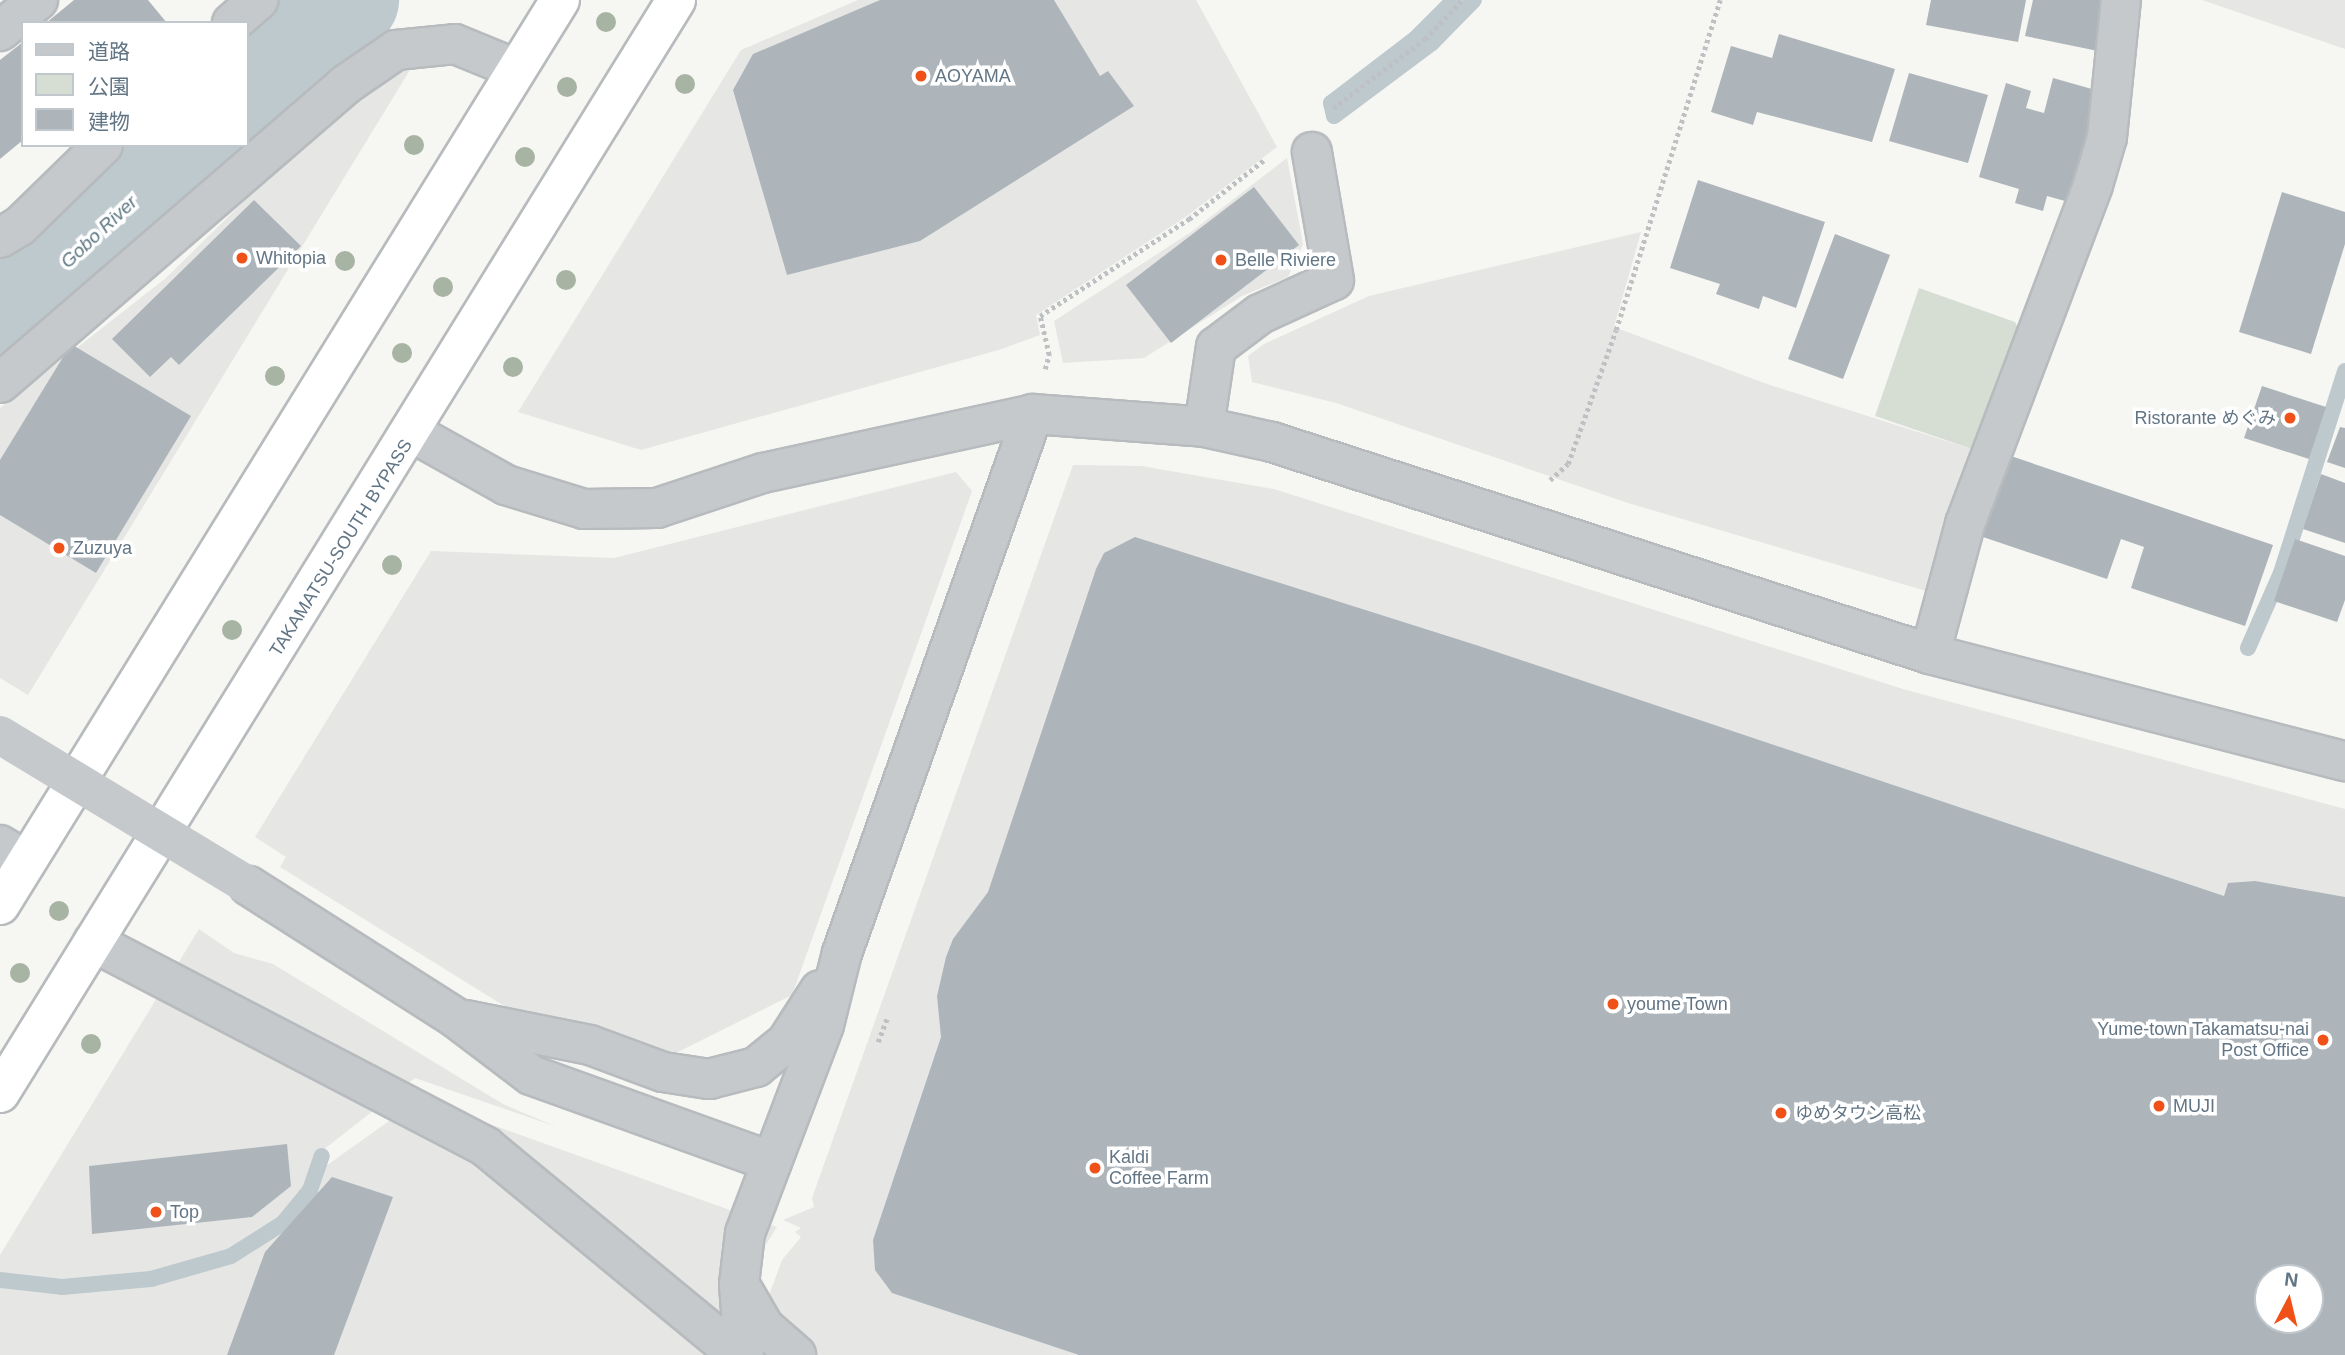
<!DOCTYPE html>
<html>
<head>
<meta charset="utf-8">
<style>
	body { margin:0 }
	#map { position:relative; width:2345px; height:1355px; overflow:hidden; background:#f6f6f2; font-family:Helvetica,"Noto Sans JP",sans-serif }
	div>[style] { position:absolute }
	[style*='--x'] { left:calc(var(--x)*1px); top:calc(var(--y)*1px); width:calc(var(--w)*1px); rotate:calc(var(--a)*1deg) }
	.built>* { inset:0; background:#e6e7e5 }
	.green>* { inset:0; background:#d6ded3 }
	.stream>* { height:16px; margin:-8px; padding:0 8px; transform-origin:8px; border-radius:8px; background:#bec9ce }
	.river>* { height:98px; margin:-49px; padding:0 49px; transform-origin:49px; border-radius:49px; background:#bec9ce }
	.building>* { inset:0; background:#adb5ba }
	.path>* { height:4.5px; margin-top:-2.25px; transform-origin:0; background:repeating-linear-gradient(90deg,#bec1c3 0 3.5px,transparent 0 7px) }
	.roads { filter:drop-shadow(2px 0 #b7bbbe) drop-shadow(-2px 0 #b7bbbe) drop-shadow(0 2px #b7bbbe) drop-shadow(0 -2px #b7bbbe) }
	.minor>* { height:38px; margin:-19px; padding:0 19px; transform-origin:19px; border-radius:19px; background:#c5c9cc }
	.highway>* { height:38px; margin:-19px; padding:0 19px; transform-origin:19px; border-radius:19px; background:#fff }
	.minor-bridge>* { height:38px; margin:-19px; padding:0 19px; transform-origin:19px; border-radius:19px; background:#c5c9cc }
	.trees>* { width:20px; height:20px; margin:-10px; border-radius:50%; background:#a7b3a3 }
	.dots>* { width:19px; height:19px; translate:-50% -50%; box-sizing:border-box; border:4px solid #fff; border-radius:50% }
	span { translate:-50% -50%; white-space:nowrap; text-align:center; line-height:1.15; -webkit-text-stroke:7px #fff; paint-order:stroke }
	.poi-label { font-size:18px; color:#627585 }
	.left { translate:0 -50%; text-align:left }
	.right { translate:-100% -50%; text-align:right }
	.street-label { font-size:18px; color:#627585 }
	.water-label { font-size:19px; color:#5e7782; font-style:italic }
	.legend { position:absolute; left:21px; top:21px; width:228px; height:126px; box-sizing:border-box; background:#fff; border:2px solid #c0c8ce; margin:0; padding:9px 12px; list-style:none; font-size:21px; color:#627585 }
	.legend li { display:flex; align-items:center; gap:14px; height:35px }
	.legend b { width:35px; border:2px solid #c0c8ce }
	.north { position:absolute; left:2254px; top:1264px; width:70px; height:70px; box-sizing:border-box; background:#fff; border:2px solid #c0c8ce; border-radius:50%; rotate:7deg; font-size:19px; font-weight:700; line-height:28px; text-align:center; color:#627585 }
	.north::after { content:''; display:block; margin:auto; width:24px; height:32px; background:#ef5118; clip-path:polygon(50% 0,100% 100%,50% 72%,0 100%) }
</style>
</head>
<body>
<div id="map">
	<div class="built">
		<div style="clip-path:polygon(858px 0,1196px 0,1277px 147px,1187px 216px,1036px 315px,1040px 335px,1002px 349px,641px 450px,518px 412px,741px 50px)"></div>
		<div style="clip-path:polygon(2202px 0,2345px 0,2345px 49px)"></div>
		<div style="clip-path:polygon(413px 65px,28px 695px,0 678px,0 408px,166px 278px,321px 125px)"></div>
		<div style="clip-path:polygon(1287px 158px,1303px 244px,1288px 277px,1242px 296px,1144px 358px,1063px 363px,1054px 321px,1191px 232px)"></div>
		<div style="clip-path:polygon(1641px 232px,1614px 327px,1767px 384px,1978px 451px,1933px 593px,1628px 503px,1336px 403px,1252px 382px,1248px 356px,1264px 344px,1369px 296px)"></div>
		<div style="clip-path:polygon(evenodd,1073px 465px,1142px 466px,1274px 489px,1903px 689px,2345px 809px,2345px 1355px,747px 1355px,782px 1260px,801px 1237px,795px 1232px,801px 1228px,783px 1220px,814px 1207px,812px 1198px,1073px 465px,2268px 1278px,2310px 1278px,2310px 1320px,2268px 1320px,2268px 1278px)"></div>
		<div style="clip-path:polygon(956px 472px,972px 491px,792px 995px,670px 1056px,522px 1017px,280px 867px,286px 857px,255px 837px,431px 551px,614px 558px)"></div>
		<div style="clip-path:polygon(199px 929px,234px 953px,273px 964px,503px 1104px,557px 1127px,415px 1078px,318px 1154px,307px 1186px,293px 1204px,258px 1237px,232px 1250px,149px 1274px,63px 1281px,0 1275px,0 1255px)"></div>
		<div style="clip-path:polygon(420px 1099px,777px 1227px,762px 1251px,726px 1355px,0 1355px,0 1286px,63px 1291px,154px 1283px,233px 1260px,285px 1227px,314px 1192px,323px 1168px)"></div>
	</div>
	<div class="green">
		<div style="clip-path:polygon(1919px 288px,2015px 322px,2021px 334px,1978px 451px,1875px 416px)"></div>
	</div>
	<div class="stream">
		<div style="--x:1454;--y:0;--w:54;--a:135"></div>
		<div style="--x:1416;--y:38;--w:107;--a:142.6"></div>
		<div style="--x:1331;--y:103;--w:13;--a:77"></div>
		<div style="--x:1334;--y:116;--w:122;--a:-36.7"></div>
		<div style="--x:1432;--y:43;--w:60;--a:-45.7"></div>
		<div style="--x:2248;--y:648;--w:82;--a:-66.3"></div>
		<div style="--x:2281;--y:573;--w:212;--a:-72.4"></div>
		<div style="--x:0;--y:1280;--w:62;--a:6.4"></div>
		<div style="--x:62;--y:1287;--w:89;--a:-5.1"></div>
		<div style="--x:151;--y:1279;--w:83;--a:-16"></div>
		<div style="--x:231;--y:1256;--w:62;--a:-32.4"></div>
		<div style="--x:283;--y:1223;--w:43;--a:-50.7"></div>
		<div style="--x:310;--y:1190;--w:36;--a:-71"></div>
	</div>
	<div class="river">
		<div style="--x:247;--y:96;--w:141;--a:-43"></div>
		<div style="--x:0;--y:312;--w:67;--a:-35.3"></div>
		<div style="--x:55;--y:273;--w:188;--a:-42.8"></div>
	</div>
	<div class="building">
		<div style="clip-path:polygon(74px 0,148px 0,167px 23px,46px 23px)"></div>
		<div style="clip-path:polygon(880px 0,1054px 0,1100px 76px,1108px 71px,1134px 106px,920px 241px,787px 275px,733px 90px,753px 54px)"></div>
		<div style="clip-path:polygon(1931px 0,2026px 0,2018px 42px,1926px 25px)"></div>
		<div style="clip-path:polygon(2033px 0,2109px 0,2098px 51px,2025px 36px)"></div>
		<div style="clip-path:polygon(1779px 34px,1895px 69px,1872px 142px,1757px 112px,1753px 125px,1711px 112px,1731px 46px,1772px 58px)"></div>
		<div style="clip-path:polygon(23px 42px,23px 140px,0 159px,0 60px)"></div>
		<div style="clip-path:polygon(1909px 73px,1988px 95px,1968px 163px,1889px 141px)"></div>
		<div style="clip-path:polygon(2053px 78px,2106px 93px,2090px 208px,2047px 196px,2043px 211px,2015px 203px,2019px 189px,1979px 177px,2006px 83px,2031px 91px,2026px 108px,2044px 113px)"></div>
		<div style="clip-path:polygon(1698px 180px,1825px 222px,1796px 308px,1763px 296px,1759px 309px,1716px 294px,1720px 284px,1670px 268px)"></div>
		<div style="clip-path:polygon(1254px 187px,1299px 245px,1171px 343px,1126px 285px)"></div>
		<div style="clip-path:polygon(2282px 192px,2345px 212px,2345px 244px,2311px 354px,2239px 332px)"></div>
		<div style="clip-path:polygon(254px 200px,301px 246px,179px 365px,171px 357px,150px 377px,112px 339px)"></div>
		<div style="clip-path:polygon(1835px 234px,1890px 255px,1843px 379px,1788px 359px)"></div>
		<div style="clip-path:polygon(71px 344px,191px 416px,96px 573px,0 515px,0 460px)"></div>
		<div style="clip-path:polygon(2262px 386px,2326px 407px,2309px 459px,2244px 438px)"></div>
		<div style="clip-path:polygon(2340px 427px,2345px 428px,2345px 468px,2327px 462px)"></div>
		<div style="clip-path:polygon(2008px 455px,2273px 545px,2245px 626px,2131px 588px,2144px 547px,2121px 539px,2107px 579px,1980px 536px)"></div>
		<div style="clip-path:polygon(2321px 474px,2345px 483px,2345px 543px,2303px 529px)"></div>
		<div style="clip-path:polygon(evenodd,1135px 537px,1479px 646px,2224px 896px,2228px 883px,2255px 881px,2345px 897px,2345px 1355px,1079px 1355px,892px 1293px,875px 1270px,873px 1240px,941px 1037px,937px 996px,946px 957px,953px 939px,988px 892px,1096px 569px,1104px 553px,1135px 537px,2268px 1278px,2310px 1278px,2310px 1320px,2268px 1320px,2268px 1278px)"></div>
		<div style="clip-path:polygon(2295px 539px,2345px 556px,2345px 600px,2337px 622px,2274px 601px)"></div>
		<div style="clip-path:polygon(287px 1144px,291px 1186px,252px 1217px,92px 1234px,89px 1166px)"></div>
		<div style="clip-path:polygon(332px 1177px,393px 1197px,334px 1355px,227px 1355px,265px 1252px)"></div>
	</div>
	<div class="path">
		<div style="--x:1333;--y:108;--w:115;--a:-36.9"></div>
		<div style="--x:1425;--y:39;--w:54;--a:-46.5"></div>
		<div style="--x:1045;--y:369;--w:15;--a:-74"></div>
		<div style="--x:1049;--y:355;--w:40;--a:-103"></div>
		<div style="--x:1040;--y:316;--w:178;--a:-33.1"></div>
		<div style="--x:1189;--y:219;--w:95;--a:-38.2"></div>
		<div style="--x:1550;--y:480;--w:24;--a:-42"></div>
		<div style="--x:1568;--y:464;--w:142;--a:-70.3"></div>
		<div style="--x:1616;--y:330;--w:346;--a:-72.5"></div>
		<div style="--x:878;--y:1042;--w:25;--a:-69"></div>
	</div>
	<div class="roads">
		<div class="minor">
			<div style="--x:232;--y:23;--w:35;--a:-41"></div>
			<div style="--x:0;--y:31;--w:49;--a:-39.2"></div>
			<div style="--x:0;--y:238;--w:23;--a:-31"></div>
			<div style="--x:20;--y:226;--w:116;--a:-44.3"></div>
			<div style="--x:0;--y:383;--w:456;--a:-40.8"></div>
			<div style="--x:345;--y:85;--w:62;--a:-34.5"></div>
			<div style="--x:396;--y:50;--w:59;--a:-5.8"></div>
			<div style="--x:455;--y:44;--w:66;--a:22.3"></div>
			<div style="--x:1204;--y:427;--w:81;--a:-81.5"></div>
			<div style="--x:1216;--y:347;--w:55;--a:-36.9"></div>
			<div style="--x:1260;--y:314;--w:81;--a:-24.7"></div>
			<div style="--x:1334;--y:280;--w:130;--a:-99.8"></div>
			<div style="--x:413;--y:433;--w:107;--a:29.2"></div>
			<div style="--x:506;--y:485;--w:82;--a:17.1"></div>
			<div style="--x:584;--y:509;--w:73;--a:-0.8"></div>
			<div style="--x:657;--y:508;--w:112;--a:-18.3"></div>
			<div style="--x:763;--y:473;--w:276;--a:-12.3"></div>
			<div style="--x:1033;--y:414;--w:171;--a:4.3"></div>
			<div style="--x:1204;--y:427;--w:70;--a:12.4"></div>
			<div style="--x:1272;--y:442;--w:691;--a:17.86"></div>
			<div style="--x:1930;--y:654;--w:429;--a:14.5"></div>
			<div style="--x:1930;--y:654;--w:135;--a:-74.9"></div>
			<div style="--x:1965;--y:524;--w:362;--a:-69.3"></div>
			<div style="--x:2093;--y:185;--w:50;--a:-73.7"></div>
			<div style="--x:2107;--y:137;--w:138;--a:-84.2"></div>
			<div style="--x:0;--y:845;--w:31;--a:31"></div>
			<div style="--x:249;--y:886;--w:246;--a:32.5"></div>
			<div style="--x:456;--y:1018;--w:94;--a:37.2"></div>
			<div style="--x:531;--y:1075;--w:256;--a:19.8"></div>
			<div style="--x:93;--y:942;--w:443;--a:27.5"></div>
			<div style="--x:486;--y:1147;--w:327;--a:39.5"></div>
			<div style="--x:465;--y:1020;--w:127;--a:11.3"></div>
			<div style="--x:590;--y:1045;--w:78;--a:20.3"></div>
			<div style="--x:663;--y:1072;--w:47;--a:8.7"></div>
			<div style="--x:709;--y:1079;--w:49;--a:-14.3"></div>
			<div style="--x:756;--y:1067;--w:38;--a:-39"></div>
			<div style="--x:786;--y:1043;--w:63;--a:-57.3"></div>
			<div style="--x:742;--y:1289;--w:44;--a:59.9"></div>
			<div style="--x:764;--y:1327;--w:43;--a:41.2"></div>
			<div style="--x:744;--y:1355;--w:71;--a:-94"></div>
			<div style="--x:739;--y:1284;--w:51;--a:-83.3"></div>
			<div style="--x:745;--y:1233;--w:222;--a:-69.2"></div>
			<div style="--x:824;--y:1025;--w:74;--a:-76"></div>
			<div style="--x:842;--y:953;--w:572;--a:-70.49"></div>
		</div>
		<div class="highway">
			<div style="--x:0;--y:905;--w:1064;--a:-58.25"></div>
			<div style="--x:0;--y:1093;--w:1285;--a:-58.26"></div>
		</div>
	</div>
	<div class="minor-bridge">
		<div style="--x:0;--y:735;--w:291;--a:31.2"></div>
	</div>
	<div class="trees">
		<div style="left:606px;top:22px"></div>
		<div style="left:685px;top:84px"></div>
		<div style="left:567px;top:87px"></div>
		<div style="left:414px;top:145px"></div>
		<div style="left:525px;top:157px"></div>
		<div style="left:345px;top:261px"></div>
		<div style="left:566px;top:280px"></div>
		<div style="left:443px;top:287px"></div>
		<div style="left:402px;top:353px"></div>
		<div style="left:513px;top:367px"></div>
		<div style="left:275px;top:376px"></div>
		<div style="left:392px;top:565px"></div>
		<div style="left:232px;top:630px"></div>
		<div style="left:59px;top:911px"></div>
		<div style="left:20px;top:973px"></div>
		<div style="left:91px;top:1044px"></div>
	</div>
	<div class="dots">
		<div style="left:921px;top:76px;background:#ef5118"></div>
		<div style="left:242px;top:258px;background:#ef5118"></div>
		<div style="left:1221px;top:260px;background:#ef5118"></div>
		<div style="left:2290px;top:418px;background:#ef5118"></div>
		<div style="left:59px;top:548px;background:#ef5118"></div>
		<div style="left:1613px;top:1004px;background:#ef5118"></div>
		<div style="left:2323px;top:1040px;background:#ef5118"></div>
		<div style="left:2159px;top:1106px;background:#ef5118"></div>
		<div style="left:1781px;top:1113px;background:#ef5118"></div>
		<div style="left:1095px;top:1168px;background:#ef5118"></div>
		<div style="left:156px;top:1212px;background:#ef5118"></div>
	</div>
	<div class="poi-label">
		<span class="left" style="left:935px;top:76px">AOYAMA</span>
		<span class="left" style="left:256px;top:258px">Whitopia</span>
		<span class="left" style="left:1235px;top:260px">Belle Riviere</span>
		<span class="right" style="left:2276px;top:418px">Ristorante めぐみ</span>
		<span class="left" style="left:73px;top:548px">Zuzuya</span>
		<span class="left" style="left:1627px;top:1004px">youme Town</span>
		<span class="right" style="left:2309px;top:1040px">Yume-town Takamatsu-nai<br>Post Office</span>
		<span class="left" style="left:2173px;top:1106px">MUJI</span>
		<span class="left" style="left:1795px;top:1113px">ゆめタウン高松</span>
		<span class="left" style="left:1109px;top:1168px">Kaldi<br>Coffee Farm</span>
		<span class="left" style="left:170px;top:1212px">Top</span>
	</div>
	<div class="street-label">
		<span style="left:341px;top:548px;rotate:-58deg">TAKAMATSU-SOUTH BYPASS</span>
	</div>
	<div class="water-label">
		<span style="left:99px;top:232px;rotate:-43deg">Gobo River</span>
	</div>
	<ul class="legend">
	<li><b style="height:9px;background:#c5c9cc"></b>道路</li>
	<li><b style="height:19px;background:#d6ded3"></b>公園</li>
	<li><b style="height:19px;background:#adb5ba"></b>建物</li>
	</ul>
	<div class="north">N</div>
</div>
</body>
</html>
